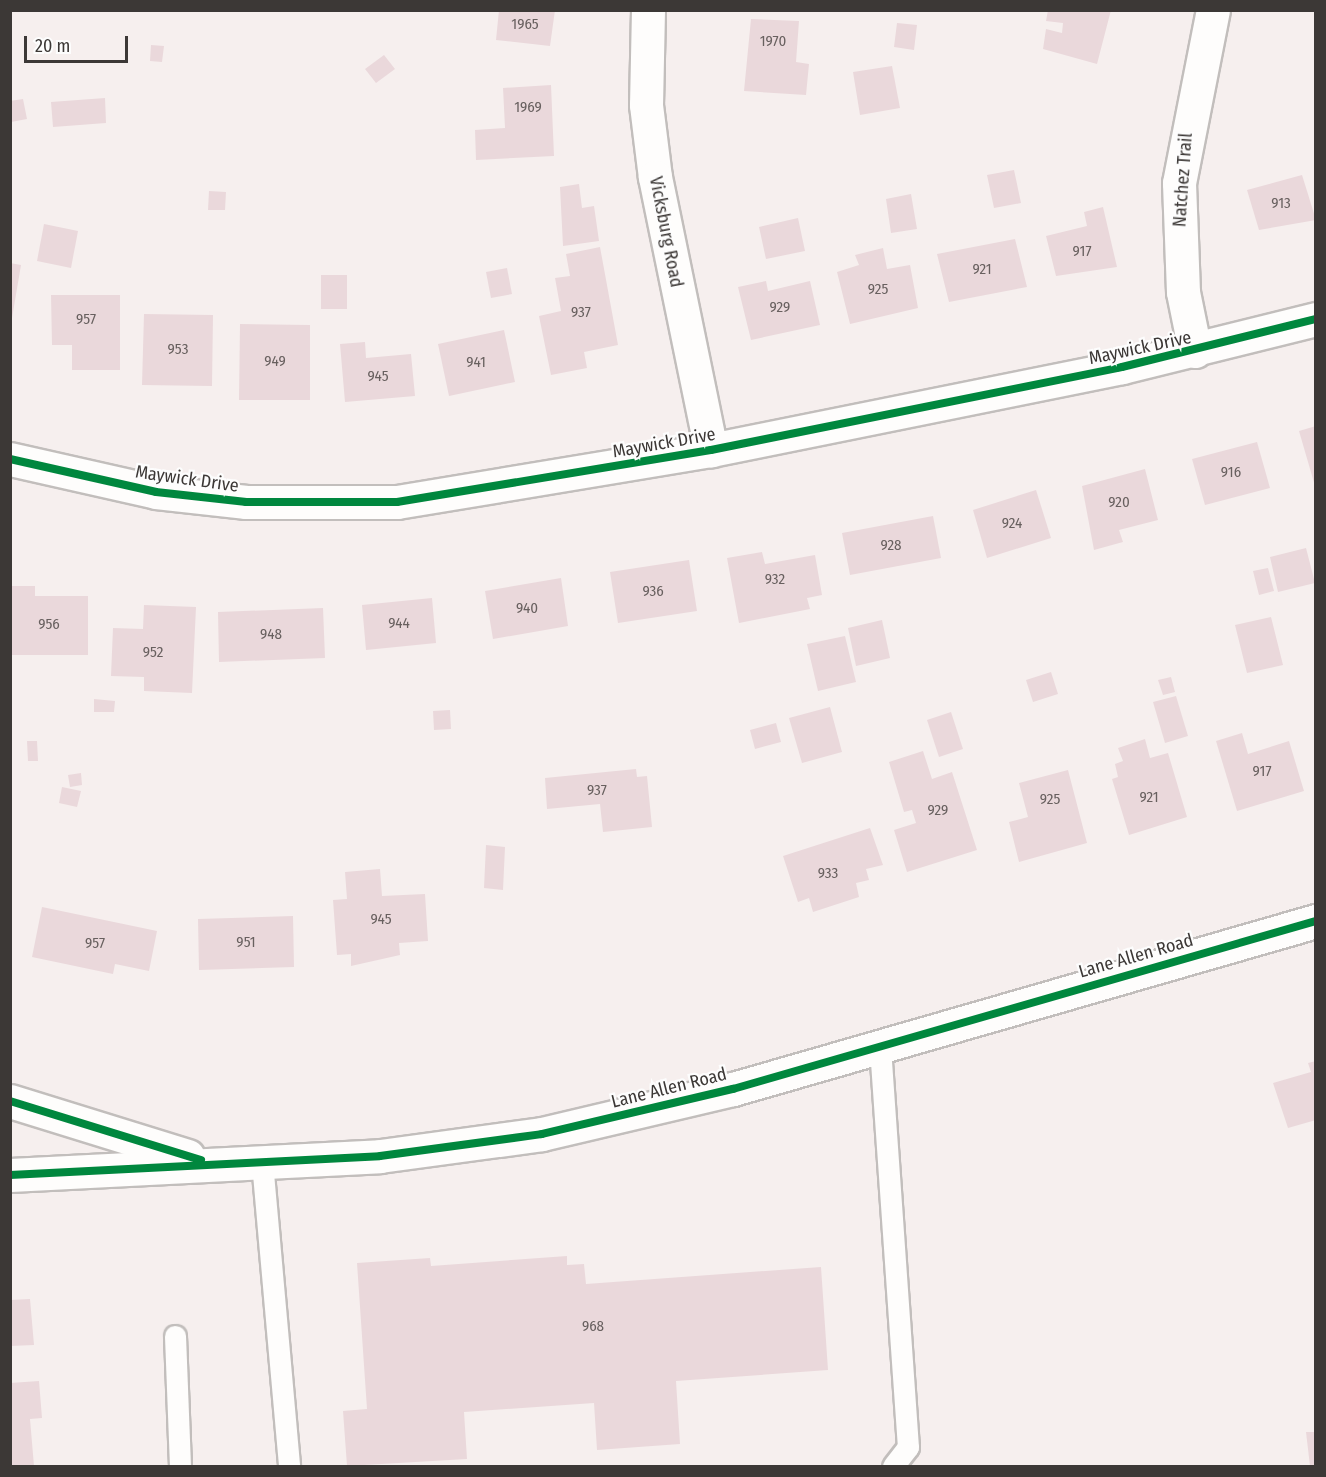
<!DOCTYPE html>
<html>
<head>
<meta charset="utf-8">
<style>
	body { margin:0 }
	#map { position:relative; width:1326px; height:1477px; overflow:hidden; background:#f6efee; font-family:"Fira Sans Condensed",sans-serif }
	div>[style] { position:absolute }
	[style*='--x'] { left:calc(var(--x)*1px); top:calc(var(--y)*1px); width:calc(var(--w)*1px); rotate:calc(var(--a)*1deg) }
	.building>* { inset:0; background:#ead8db }
	.roads { filter:drop-shadow(2px 0 #c2bebc) drop-shadow(-2px 0 #c2bebc) drop-shadow(0 2px #c2bebc) drop-shadow(0 -2px #c2bebc) }
	.lane>* { height:21px; margin:-10.5px; padding:0 10.5px; transform-origin:10.5px; border-radius:10.5px; background:#fefdfc }
	.street>* { height:33px; margin:-16.5px; padding:0 16.5px; transform-origin:16.5px; border-radius:16.5px; background:#fefdfc }
	.secondary>* { height:33px; margin:-16.5px; padding:0 16.5px; transform-origin:16.5px; border-radius:16.5px; background:#fefdfc }
	.cycleway>* { height:8px; margin:-4px; padding:0 4px; transform-origin:4px; border-radius:4px; background:#00873e }
	span { translate:-50% -50%; white-space:nowrap; text-align:center; line-height:1.15; -webkit-text-stroke:4.5px #fdfdfd; paint-order:stroke }
	.number-label { font-size:15px; color:#68605f }
	.number-label span { -webkit-text-stroke-width:0 }
	.street-label { font-size:18px; color:#3c3836 }
	.frame { position:absolute; inset:0; border:12px solid #3c3836; pointer-events:none }
	.scale { position:absolute; left:24px; top:36px; width:104px; height:27px; box-sizing:border-box; border:3px solid #3c3836; border-top:0; padding-left:8px; font-size:18px; line-height:21px; white-space:nowrap; color:#3c3836; -webkit-text-stroke:4px #fdfdfd; paint-order:stroke }
</style>
</head>
<body>
<div id="map">
	<div class="building">
		<div style="clip-path:polygon(499px 10px,555px 10px,550px 46px,496px 40px)"></div>
		<div style="clip-path:polygon(1048px 10px,1111px 10px,1097px 64px,1043px 49px,1046px 29px,1062px 33px,1063px 23px,1046px 21px)"></div>
		<div style="clip-path:polygon(751px 19px,799px 21px,796px 62px,809px 64px,806px 95px,744px 91px)"></div>
		<div style="clip-path:polygon(897px 23px,917px 25px,914px 50px,894px 47px)"></div>
		<div style="clip-path:polygon(151px 45px,164px 46px,162px 62px,150px 61px)"></div>
		<div style="clip-path:polygon(384px 55px,395px 69px,376px 83px,365px 69px)"></div>
		<div style="clip-path:polygon(892px 66px,900px 108px,860px 115px,853px 72px)"></div>
		<div style="clip-path:polygon(551px 85px,554px 156px,476px 160px,475px 130px,505px 128px,503px 88px)"></div>
		<div style="clip-path:polygon(105px 98px,106px 123px,53px 127px,51px 102px)"></div>
		<div style="clip-path:polygon(23px 99px,27px 119px,11px 122px,10px 101px)"></div>
		<div style="clip-path:polygon(1014px 170px,1021px 203px,994px 208px,987px 175px)"></div>
		<div style="clip-path:polygon(1302px 175px,1316px 220px,1259px 230px,1247px 190px)"></div>
		<div style="clip-path:polygon(579px 184px,582px 208px,594px 206px,599px 241px,563px 246px,560px 187px)"></div>
		<div style="clip-path:polygon(209px 191px,226px 192px,225px 210px,208px 210px)"></div>
		<div style="clip-path:polygon(911px 194px,917px 229px,891px 233px,886px 199px)"></div>
		<div style="clip-path:polygon(1103px 207px,1117px 267px,1056px 276px,1046px 236px,1087px 226px,1084px 212px)"></div>
		<div style="clip-path:polygon(798px 218px,805px 251px,766px 259px,759px 227px)"></div>
		<div style="clip-path:polygon(44px 224px,78px 231px,71px 268px,37px 261px)"></div>
		<div style="clip-path:polygon(1015px 239px,1027px 287px,949px 302px,937px 254px)"></div>
		<div style="clip-path:polygon(600px 247px,618px 345px,584px 352px,587px 368px,551px 375px,539px 316px,561px 311px,555px 278px,570px 276px,566px 254px)"></div>
		<div style="clip-path:polygon(883px 248px,887px 269px,910px 265px,918px 308px,850px 324px,837px 272px,859px 265px,855px 255px)"></div>
		<div style="clip-path:polygon(10px 263px,21px 265px,12px 318px,10px 318px)"></div>
		<div style="clip-path:polygon(507px 268px,512px 294px,491px 298px,486px 272px)"></div>
		<div style="clip-path:polygon(321px 275px,347px 275px,347px 309px,321px 309px)"></div>
		<div style="clip-path:polygon(766px 281px,768px 291px,810px 281px,820px 325px,751px 340px,738px 287px)"></div>
		<div style="clip-path:polygon(51px 295px,120px 295px,120px 370px,72px 370px,72px 345px,52px 345px)"></div>
		<div style="clip-path:polygon(144px 314px,213px 315px,212px 386px,142px 385px)"></div>
		<div style="clip-path:polygon(240px 324px,310px 325px,310px 400px,239px 400px)"></div>
		<div style="clip-path:polygon(504px 330px,515px 382px,449px 396px,438px 344px)"></div>
		<div style="clip-path:polygon(365px 342px,366px 358px,411px 354px,415px 396px,345px 402px,340px 344px)"></div>
		<div style="clip-path:polygon(1316px 426px,1316px 486px,1315px 486px,1299px 431px)"></div>
		<div style="clip-path:polygon(1257px 442px,1270px 488px,1205px 505px,1192px 459px)"></div>
		<div style="clip-path:polygon(1145px 469px,1158px 520px,1119px 530px,1123px 542px,1094px 550px,1082px 486px)"></div>
		<div style="clip-path:polygon(1036px 490px,1051px 538px,987px 558px,973px 510px)"></div>
		<div style="clip-path:polygon(933px 516px,941px 558px,850px 575px,842px 533px)"></div>
		<div style="clip-path:polygon(1306px 548px,1315px 583px,1278px 592px,1270px 557px)"></div>
		<div style="clip-path:polygon(762px 552px,765px 564px,815px 555px,822px 595px,807px 598px,810px 609px,739px 623px,727px 558px)"></div>
		<div style="clip-path:polygon(689px 560px,697px 611px,618px 623px,610px 572px)"></div>
		<div style="clip-path:polygon(1268px 568px,1274px 591px,1259px 595px,1253px 571px)"></div>
		<div style="clip-path:polygon(561px 578px,568px 626px,493px 639px,485px 591px)"></div>
		<div style="clip-path:polygon(10px 586px,35px 586px,35px 596px,88px 596px,88px 655px,10px 655px)"></div>
		<div style="clip-path:polygon(432px 598px,436px 643px,366px 650px,362px 605px)"></div>
		<div style="clip-path:polygon(144px 605px,196px 607px,192px 693px,144px 691px,144px 677px,111px 676px,113px 628px,143px 629px)"></div>
		<div style="clip-path:polygon(323px 608px,325px 658px,219px 662px,218px 612px)"></div>
		<div style="clip-path:polygon(1271px 617px,1283px 665px,1247px 673px,1235px 625px)"></div>
		<div style="clip-path:polygon(882px 620px,890px 658px,856px 666px,848px 628px)"></div>
		<div style="clip-path:polygon(845px 636px,856px 682px,818px 691px,807px 644px)"></div>
		<div style="clip-path:polygon(1051px 672px,1058px 694px,1033px 702px,1026px 680px)"></div>
		<div style="clip-path:polygon(1171px 677px,1175px 692px,1163px 695px,1158px 680px)"></div>
		<div style="clip-path:polygon(1176px 696px,1188px 736px,1165px 743px,1153px 702px)"></div>
		<div style="clip-path:polygon(94px 699px,115px 701px,114px 712px,94px 712px)"></div>
		<div style="clip-path:polygon(830px 707px,842px 752px,802px 763px,789px 718px)"></div>
		<div style="clip-path:polygon(450px 710px,451px 729px,434px 730px,433px 711px)"></div>
		<div style="clip-path:polygon(951px 712px,963px 749px,939px 757px,927px 720px)"></div>
		<div style="clip-path:polygon(776px 723px,781px 742px,755px 749px,750px 730px)"></div>
		<div style="clip-path:polygon(1242px 733px,1248px 754px,1289px 741px,1304px 791px,1237px 811px,1216px 741px)"></div>
		<div style="clip-path:polygon(1145px 739px,1150px 758px,1168px 753px,1187px 817px,1129px 835px,1112px 779px,1118px 777px,1115px 764px,1123px 761px,1118px 748px)"></div>
		<div style="clip-path:polygon(27px 741px,37px 741px,38px 761px,28px 761px)"></div>
		<div style="clip-path:polygon(923px 751px,932px 779px,952px 772px,977px 850px,907px 872px,894px 830px,916px 823px,912px 810px,904px 812px,889px 762px)"></div>
		<div style="clip-path:polygon(636px 769px,637px 777px,647px 776px,652px 827px,603px 832px,600px 804px,547px 809px,545px 778px)"></div>
		<div style="clip-path:polygon(1068px 770px,1087px 843px,1019px 862px,1009px 822px,1028px 817px,1019px 783px)"></div>
		<div style="clip-path:polygon(81px 773px,82px 785px,70px 787px,68px 775px)"></div>
		<div style="clip-path:polygon(62px 787px,81px 791px,77px 807px,59px 803px)"></div>
		<div style="clip-path:polygon(870px 828px,883px 865px,866px 869px,869px 880px,856px 883px,859px 897px,813px 912px,809px 898px,798px 902px,783px 856px)"></div>
		<div style="clip-path:polygon(486px 845px,505px 847px,503px 890px,484px 888px)"></div>
		<div style="clip-path:polygon(380px 869px,382px 896px,425px 894px,428px 941px,399px 943px,400px 955px,351px 966px,351px 954px,337px 955px,333px 900px,347px 899px,345px 872px)"></div>
		<div style="clip-path:polygon(42px 907px,157px 931px,149px 971px,115px 964px,113px 974px,32px 957px)"></div>
		<div style="clip-path:polygon(293px 916px,294px 967px,199px 970px,198px 919px)"></div>
		<div style="clip-path:polygon(1316px 1061px,1316px 1120px,1288px 1128px,1273px 1083px,1311px 1072px,1308px 1063px)"></div>
		<div style="clip-path:polygon(567px 1256px,567px 1265px,584px 1264px,586px 1284px,821px 1267px,828px 1370px,676px 1381px,680px 1444px,597px 1450px,594px 1403px,464px 1412px,467px 1459px,347px 1466px,343px 1411px,367px 1409px,357px 1263px,430px 1258px,431px 1266px)"></div>
		<div style="clip-path:polygon(30px 1299px,34px 1345px,10px 1346px,10px 1300px)"></div>
		<div style="clip-path:polygon(39px 1381px,42px 1418px,30px 1419px,34px 1466px,10px 1466px,10px 1383px)"></div>
		<div style="clip-path:polygon(1306px 1432px,1316px 1432px,1316px 1466px,1310px 1466px)"></div>
	</div>
	<div class="roads">
		<div class="lane">
			<div style="--x:880;--y:1047;--w:401;--a:86"></div>
			<div style="--x:908;--y:1447;--w:24;--a:128"></div>
			<div style="--x:262;--y:1162;--w:305;--a:84.9"></div>
			<div style="--x:175;--y:1336;--w:130;--a:87.8"></div>
		</div>
		<div class="street">
			<div style="--x:648;--y:10;--w:95;--a:91.2"></div>
			<div style="--x:646;--y:105;--w:73;--a:82.9"></div>
			<div style="--x:655;--y:177;--w:279;--a:78.4"></div>
			<div style="--x:1195;--y:351;--w:60;--a:-101.5"></div>
			<div style="--x:1183;--y:292;--w:109;--a:-92.1"></div>
			<div style="--x:1179;--y:183;--w:176;--a:-78.9"></div>
			<div style="--x:10;--y:459;--w:150;--a:12.7"></div>
			<div style="--x:156;--y:492;--w:91;--a:6.3"></div>
			<div style="--x:246;--y:502;--w:151;--a:0"></div>
			<div style="--x:397;--y:502;--w:318;--a:-9.4"></div>
			<div style="--x:711;--y:450;--w:419;--a:-11.4"></div>
			<div style="--x:1122;--y:367;--w:200;--a:-13.9"></div>
		</div>
		<div class="secondary">
			<div style="--x:10;--y:1101;--w:186;--a:17.2"></div>
			<div style="--x:10;--y:1175;--w:370;--a:-2.9"></div>
			<div style="--x:380;--y:1156;--w:163;--a:-7.7"></div>
			<div style="--x:542;--y:1134;--w:196;--a:-13.3"></div>
			<div style="--x:733;--y:1089;--w:607;--a:-16.08"></div>
		</div>
	</div>
	<div class="cycleway">
		<div style="--x:10;--y:459;--w:150;--a:12.7"></div>
		<div style="--x:156;--y:492;--w:91;--a:6.3"></div>
		<div style="--x:246;--y:502;--w:151;--a:0"></div>
		<div style="--x:397;--y:502;--w:318;--a:-9.4"></div>
		<div style="--x:711;--y:450;--w:419;--a:-11.4"></div>
		<div style="--x:1122;--y:367;--w:200;--a:-13.9"></div>
		<div style="--x:10;--y:1101;--w:200;--a:17.2"></div>
		<div style="--x:10;--y:1175;--w:370;--a:-2.9"></div>
		<div style="--x:380;--y:1156;--w:163;--a:-7.7"></div>
		<div style="--x:542;--y:1134;--w:196;--a:-13.3"></div>
		<div style="--x:733;--y:1089;--w:607;--a:-16.08"></div>
	</div>
	<div class="number-label">
		<span style="left:525px;top:25px">1965</span>
		<span style="left:773px;top:42px">1970</span>
		<span style="left:528px;top:108px">1969</span>
		<span style="left:1281px;top:204px">913</span>
		<span style="left:1082px;top:252px">917</span>
		<span style="left:982px;top:270px">921</span>
		<span style="left:878px;top:290px">925</span>
		<span style="left:780px;top:308px">929</span>
		<span style="left:581px;top:313px">937</span>
		<span style="left:86px;top:320px">957</span>
		<span style="left:178px;top:350px">953</span>
		<span style="left:275px;top:362px">949</span>
		<span style="left:476px;top:363px">941</span>
		<span style="left:378px;top:377px">945</span>
		<span style="left:1231px;top:473px">916</span>
		<span style="left:1119px;top:503px">920</span>
		<span style="left:1012px;top:524px">924</span>
		<span style="left:891px;top:546px">928</span>
		<span style="left:775px;top:580px">932</span>
		<span style="left:653px;top:592px">936</span>
		<span style="left:527px;top:609px">940</span>
		<span style="left:399px;top:624px">944</span>
		<span style="left:49px;top:625px">956</span>
		<span style="left:271px;top:635px">948</span>
		<span style="left:153px;top:653px">952</span>
		<span style="left:1262px;top:772px">917</span>
		<span style="left:597px;top:791px">937</span>
		<span style="left:1149px;top:798px">921</span>
		<span style="left:1050px;top:800px">925</span>
		<span style="left:938px;top:811px">929</span>
		<span style="left:828px;top:874px">933</span>
		<span style="left:381px;top:920px">945</span>
		<span style="left:246px;top:943px">951</span>
		<span style="left:95px;top:944px">957</span>
		<span style="left:593px;top:1327px">968</span>
	</div>
	<div class="street-label">
		<span style="left:1183px;top:180px;rotate:-86deg">Natchez Trail</span>
		<span style="left:666px;top:232px;rotate:79deg">Vicksburg Road</span>
		<span style="left:1140px;top:348px;rotate:-12deg">Maywick Drive</span>
		<span style="left:664px;top:443px;rotate:-10deg">Maywick Drive</span>
		<span style="left:187px;top:479px;rotate:8deg">Maywick Drive</span>
		<span style="left:1136px;top:956px;rotate:-16deg">Lane Allen Road</span>
		<span style="left:669px;top:1088px;rotate:-14deg">Lane Allen Road</span>
	</div>
	<div class="frame"></div>
	<div class="scale">20 m</div>
</div>
</body>
</html>
